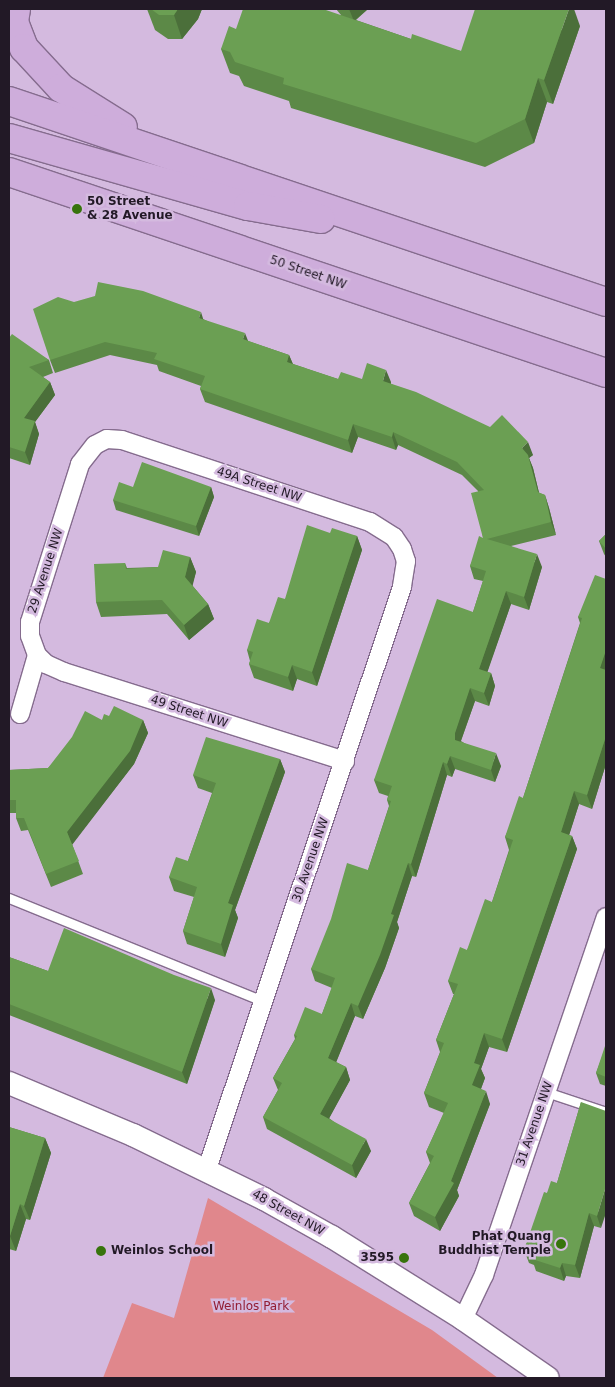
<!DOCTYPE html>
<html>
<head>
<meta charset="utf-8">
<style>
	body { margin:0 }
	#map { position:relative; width:615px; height:1387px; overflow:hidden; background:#d4badf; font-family:"DejaVu Sans",sans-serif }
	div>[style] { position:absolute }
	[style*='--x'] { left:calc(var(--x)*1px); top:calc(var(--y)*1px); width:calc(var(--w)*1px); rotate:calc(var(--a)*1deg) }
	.green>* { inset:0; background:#e0878c }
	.roads { filter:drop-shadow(1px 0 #856c8e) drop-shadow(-1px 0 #856c8e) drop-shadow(0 1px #856c8e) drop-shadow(0 -1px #856c8e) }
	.service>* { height:9px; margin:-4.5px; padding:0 4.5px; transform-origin:4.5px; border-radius:4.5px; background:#fff }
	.minor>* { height:18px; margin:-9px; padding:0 9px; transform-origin:9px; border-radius:9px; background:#fff }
	.tertiary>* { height:22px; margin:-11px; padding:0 11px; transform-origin:11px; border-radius:11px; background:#fff }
	.primary>* { height:28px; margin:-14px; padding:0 14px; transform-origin:14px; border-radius:14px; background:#ceaddb }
	.wall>* { inset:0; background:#5c8947 }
	.shaded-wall>* { inset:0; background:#4b6f3a }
	.building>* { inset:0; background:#6b9f53 }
	.dots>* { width:14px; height:14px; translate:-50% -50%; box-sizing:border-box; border:2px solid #d4badf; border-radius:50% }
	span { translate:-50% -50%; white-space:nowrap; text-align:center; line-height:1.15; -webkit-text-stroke:5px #d4badf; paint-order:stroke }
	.poi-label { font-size:12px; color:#221926; font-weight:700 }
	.left { translate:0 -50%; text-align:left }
	.right { translate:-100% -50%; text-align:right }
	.street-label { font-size:12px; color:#221926 }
	.park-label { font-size:12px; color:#921d33 }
	.frame { position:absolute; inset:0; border:10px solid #221926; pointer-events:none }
</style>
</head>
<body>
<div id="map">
	<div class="green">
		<div style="clip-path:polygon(208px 1198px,432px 1330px,498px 1378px,103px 1378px,132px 1303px,174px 1318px)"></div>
	</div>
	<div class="roads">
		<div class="service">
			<div style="--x:9;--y:898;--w:274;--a:22.1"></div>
			<div style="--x:546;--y:1092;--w:63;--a:18.4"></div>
		</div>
		<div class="minor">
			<div style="--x:37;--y:655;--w:13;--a:45"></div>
			<div style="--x:46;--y:664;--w:20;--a:24"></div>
			<div style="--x:64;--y:672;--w:295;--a:17.6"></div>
			<div style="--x:20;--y:714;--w:61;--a:-73.9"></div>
			<div style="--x:37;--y:655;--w:20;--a:-110"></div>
			<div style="--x:30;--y:636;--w:14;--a:-90"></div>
			<div style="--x:30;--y:622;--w:166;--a:-72.4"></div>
			<div style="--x:80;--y:464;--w:24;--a:-52"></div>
			<div style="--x:95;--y:445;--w:13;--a:-27"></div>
			<div style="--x:107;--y:439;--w:15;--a:4"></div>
			<div style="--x:122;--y:440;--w:261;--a:18.3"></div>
			<div style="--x:370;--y:522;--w:28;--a:32"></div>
			<div style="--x:394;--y:537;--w:14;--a:56"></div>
			<div style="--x:402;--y:549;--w:13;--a:72"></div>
			<div style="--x:406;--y:561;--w:26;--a:99"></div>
			<div style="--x:402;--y:587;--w:614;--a:108.52"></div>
			<div style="--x:463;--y:1319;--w:49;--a:-64.5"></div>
			<div style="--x:484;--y:1275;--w:378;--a:-71.2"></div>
		</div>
		<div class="tertiary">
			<div style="--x:9;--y:1083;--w:134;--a:22.8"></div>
			<div style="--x:133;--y:1135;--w:146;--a:26"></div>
			<div style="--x:264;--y:1199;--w:78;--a:29.2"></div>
			<div style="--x:332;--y:1237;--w:155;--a:32"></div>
			<div style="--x:463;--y:1319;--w:103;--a:34.8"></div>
		</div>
		<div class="primary">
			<div style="--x:16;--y:9;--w:13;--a:99"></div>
			<div style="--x:14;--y:22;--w:28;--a:69"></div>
			<div style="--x:24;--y:48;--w:54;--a:47.2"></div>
			<div style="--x:61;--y:88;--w:73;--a:32.2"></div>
			<div style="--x:9;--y:101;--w:630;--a:18.61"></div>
			<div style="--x:9;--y:138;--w:248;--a:15.9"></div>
			<div style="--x:248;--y:206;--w:74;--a:10.1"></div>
			<div style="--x:9;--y:172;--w:630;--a:18.61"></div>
		</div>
	</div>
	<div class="wall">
		<div style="clip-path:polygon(147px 9px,202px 9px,198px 19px,182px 39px,168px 39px,155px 30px)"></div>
		<div style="clip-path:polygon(336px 9px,368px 9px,356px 20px,411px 39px,461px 51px,580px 26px,553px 104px,547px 102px,534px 143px,485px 167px,291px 108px,289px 101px,244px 86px,239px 76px,230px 73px,221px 49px,236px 29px,341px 15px)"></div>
		<div style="clip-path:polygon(74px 302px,203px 319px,248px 341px,289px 355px,293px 364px,338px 379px,362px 379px,391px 382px,391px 384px,533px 455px,529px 458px,533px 468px,539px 493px,545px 495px,549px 508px,556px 535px,511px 546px,542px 567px,529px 610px,511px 604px,487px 672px,491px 673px,495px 686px,489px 706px,475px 701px,461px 741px,501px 766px,495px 782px,455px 769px,452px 777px,447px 775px,416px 877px,412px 876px,397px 922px,399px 928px,385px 968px,363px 1019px,355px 1016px,336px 1062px,346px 1067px,350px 1080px,329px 1118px,371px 1151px,356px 1178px,267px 1129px,263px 1117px,278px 1090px,273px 1078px,295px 1039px,294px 1035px,322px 1014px,332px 988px,315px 981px,311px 969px,368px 870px,389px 806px,387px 800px,388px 796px,379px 793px,374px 780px,473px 612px,483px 581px,474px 579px,470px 566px,483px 538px,478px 491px,462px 475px,398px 445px,396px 450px,358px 437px,352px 453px,205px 402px,200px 389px,201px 386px,159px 371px,157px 365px,110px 355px,55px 373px,50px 360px)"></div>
		<div style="clip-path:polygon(9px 338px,49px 360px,53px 373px,43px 377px,50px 382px,55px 395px,35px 422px,39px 434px,30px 465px,9px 458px)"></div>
		<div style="clip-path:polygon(133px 487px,211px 487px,214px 497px,199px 536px,116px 510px,113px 500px)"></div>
		<div style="clip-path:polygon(330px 533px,357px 536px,362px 550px,317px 686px,297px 679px,293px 691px,254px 678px,249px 664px,250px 661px,247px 650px,269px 623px)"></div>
		<div style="clip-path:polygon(606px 534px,606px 557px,604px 554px,599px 541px)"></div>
		<div style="clip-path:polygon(190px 557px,196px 572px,192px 585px,208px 604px,214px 619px,189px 640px,167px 614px,101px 617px,96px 602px,125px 563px,127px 568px,158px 567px)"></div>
		<div style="clip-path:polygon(606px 579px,606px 764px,592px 809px,579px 804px,569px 835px,572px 836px,577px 849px,507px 1052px,489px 1047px,481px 1069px,485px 1078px,481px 1089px,490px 1104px,457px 1190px,459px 1196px,440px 1231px,414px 1216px,409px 1203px,430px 1163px,426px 1152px,444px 1113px,429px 1107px,424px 1093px,440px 1052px,436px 1040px,454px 994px,453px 994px,448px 981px,467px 950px,492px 902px,509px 850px,505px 837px,523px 798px,580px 623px,578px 617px)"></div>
		<div style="clip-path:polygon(109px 716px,143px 720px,148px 733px,134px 764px,72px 844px,83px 874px,51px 887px,28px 830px,21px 831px,16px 818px,16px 813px,9px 813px,9px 770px,48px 768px,102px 720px)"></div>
		<div style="clip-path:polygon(280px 759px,285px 772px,235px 910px,238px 918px,225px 957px,187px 944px,183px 931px,194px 897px,174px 891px,169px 877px,188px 861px,212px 793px,198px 788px,193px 775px)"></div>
		<div style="clip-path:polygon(9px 957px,48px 971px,215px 1000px,187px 1084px,9px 1015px)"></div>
		<div style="clip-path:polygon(606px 1047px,606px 1086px,600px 1084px,596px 1073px)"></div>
		<div style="clip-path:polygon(581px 1102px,601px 1228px,594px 1226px,580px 1278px,566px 1276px,564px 1281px,536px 1271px,534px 1265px,529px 1263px,524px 1250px,547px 1193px,557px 1183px)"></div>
		<div style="clip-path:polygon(9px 1127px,45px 1138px,51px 1153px,30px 1220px,26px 1219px,16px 1251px,9px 1249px)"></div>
	</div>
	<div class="shaded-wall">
		<div style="clip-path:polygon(178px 9px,202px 9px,198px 19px,182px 39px,174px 15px)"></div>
		<div style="clip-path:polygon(349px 9px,368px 9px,354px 21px)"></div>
		<div style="clip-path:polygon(569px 9px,574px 9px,580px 26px,553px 104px,544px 80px)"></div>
		<div style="clip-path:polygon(538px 78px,547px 102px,534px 143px,525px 119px)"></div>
		<div style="clip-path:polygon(201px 312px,205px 325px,199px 318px)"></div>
		<div style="clip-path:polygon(245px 333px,250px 346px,243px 339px)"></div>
		<div style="clip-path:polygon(289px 355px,294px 367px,287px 362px)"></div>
		<div style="clip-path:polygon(386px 370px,391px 382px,387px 394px,383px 381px)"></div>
		<div style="clip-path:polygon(50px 382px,55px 395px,35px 422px,39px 434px,30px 465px,25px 452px,24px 418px)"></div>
		<div style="clip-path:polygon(353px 424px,358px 437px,352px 453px,348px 440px)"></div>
		<div style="clip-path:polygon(393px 432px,398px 445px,396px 450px,392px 437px)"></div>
		<div style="clip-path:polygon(528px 442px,533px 455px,529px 458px,533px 468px,542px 505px,522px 448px)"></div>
		<div style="clip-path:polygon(211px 487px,214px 497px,199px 536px,196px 526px)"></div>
		<div style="clip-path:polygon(545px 495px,549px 508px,556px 535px,551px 522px)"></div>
		<div style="clip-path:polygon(357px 536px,362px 550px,317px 686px,312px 672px)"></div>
		<div style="clip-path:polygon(537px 554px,542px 567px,529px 610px,524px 597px)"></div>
		<div style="clip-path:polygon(190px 557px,196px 572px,191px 592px,185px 577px)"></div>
		<div style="clip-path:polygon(506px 591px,511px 604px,484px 682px,479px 669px)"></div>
		<div style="clip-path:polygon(208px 604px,214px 619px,189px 640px,184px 625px)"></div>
		<div style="clip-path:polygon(606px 650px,606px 677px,600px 668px)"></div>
		<div style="clip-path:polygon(292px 665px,297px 679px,293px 691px,288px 677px)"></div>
		<div style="clip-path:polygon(491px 673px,495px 686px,489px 706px,484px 693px)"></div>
		<div style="clip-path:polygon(470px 688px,475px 701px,459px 746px,455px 740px,455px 733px)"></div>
		<div style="clip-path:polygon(143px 720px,148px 733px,134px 764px,72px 845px,67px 832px)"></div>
		<div style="clip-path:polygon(606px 736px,606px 764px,592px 809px,587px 795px)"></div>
		<div style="clip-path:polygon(496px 753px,501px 766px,495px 782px,491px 770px)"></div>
		<div style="clip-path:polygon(450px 756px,455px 769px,452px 777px,447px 764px)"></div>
		<div style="clip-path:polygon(280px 759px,285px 772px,235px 910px,238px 918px,225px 957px,221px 944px,228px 903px)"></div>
		<div style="clip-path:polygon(443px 762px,447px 775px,416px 877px,411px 864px)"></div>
		<div style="clip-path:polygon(574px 791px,579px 804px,566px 845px,561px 832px)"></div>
		<div style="clip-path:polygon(572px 836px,577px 849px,507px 1052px,502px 1039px)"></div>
		<div style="clip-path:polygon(408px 863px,412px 876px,397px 922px,399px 928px,385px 968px,363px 1019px,358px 1006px)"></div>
		<div style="clip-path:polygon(211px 988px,215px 1000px,187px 1084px,182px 1072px)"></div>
		<div style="clip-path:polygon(351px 1003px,355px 1016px,333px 1070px,328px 1058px)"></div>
		<div style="clip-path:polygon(484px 1033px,489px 1047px,481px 1069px,485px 1078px,477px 1099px,472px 1085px,474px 1063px)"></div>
		<div style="clip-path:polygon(346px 1067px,350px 1080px,325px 1126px,320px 1114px)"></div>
		<div style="clip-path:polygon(486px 1091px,490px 1104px,457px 1190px,459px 1196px,440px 1231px,435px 1217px,451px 1181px)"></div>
		<div style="clip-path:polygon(45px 1138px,51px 1153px,30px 1220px,24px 1206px)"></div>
		<div style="clip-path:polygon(366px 1139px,371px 1151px,356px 1178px,352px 1165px)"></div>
		<div style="clip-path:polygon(606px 1186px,606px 1213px,601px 1228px,597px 1216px)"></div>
		<div style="clip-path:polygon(20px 1204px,26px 1219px,16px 1251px,10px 1236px)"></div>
		<div style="clip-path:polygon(589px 1213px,594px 1226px,580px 1278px,575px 1265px)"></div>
		<div style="clip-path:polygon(562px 1263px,566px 1276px,564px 1281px,560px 1268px)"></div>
	</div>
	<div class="building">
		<div style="clip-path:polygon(151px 9px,178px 9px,174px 15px,159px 15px)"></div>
		<div style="clip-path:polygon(243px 9px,323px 9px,411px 39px,412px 34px,461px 51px,475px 9px,569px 9px,544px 80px,538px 78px,525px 119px,476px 143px,283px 84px,284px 78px,235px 62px,230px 52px,221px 49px,229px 26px,236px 29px)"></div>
		<div style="clip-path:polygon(98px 282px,143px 291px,201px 312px,199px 318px,245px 333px,243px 339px,289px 355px,287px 362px,338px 379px,341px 372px,362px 379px,367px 363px,386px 370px,383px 381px,416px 392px,490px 427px,502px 415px,528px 442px,522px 448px,528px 455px,538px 492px,545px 495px,551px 522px,487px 539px,537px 554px,524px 597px,506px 591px,479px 669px,491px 673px,484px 693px,470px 688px,455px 733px,455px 740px,496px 753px,491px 770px,450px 756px,447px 764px,443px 762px,411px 864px,408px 863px,391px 914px,394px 915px,380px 955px,358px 1006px,351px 1003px,328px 1058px,346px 1067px,320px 1114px,366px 1139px,352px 1165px,263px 1117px,282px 1083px,273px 1078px,297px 1036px,294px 1035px,305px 1007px,322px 1014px,335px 978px,311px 969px,331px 919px,347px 863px,368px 870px,391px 801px,387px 800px,392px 786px,374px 780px,437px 599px,473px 612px,486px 571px,470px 566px,479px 536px,483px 538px,471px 493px,484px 490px,457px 462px,393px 432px,392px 437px,353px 424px,348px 440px,200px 389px,205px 376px,154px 359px,157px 353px,105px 342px,50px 360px,33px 309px,58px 297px,74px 302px,95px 296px)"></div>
		<div style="clip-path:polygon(12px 334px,49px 360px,29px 367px,50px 382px,24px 418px,35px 421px,25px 452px,9px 447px,9px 338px)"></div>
		<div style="clip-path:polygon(142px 462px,211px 487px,196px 526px,113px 500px,119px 482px,133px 487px)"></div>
		<div style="clip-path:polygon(307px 525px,330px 533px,332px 528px,357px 536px,312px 672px,292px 665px,288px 677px,249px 664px,253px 652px,247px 650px,257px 619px,269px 623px,278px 597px,285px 599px)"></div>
		<div style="clip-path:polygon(606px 534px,606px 549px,599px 541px)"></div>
		<div style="clip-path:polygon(163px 550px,190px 557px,185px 577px,208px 604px,184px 625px,162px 600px,96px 602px,94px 564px,125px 563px,126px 569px,158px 567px)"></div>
		<div style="clip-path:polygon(595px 575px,606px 579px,606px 650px,600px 668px,606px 670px,606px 736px,587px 795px,574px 791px,561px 832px,572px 836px,502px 1039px,484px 1033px,474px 1063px,480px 1065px,472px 1085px,486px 1091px,451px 1181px,454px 1183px,435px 1217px,409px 1203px,434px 1156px,426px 1152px,448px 1103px,424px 1093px,444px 1043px,436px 1040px,458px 984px,448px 981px,460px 947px,467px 950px,485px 899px,492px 902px,513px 840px,505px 837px,519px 796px,523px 798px,582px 618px,578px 617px)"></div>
		<div style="clip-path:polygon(114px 706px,143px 720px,130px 751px,67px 832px,79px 861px,46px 874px,24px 818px,16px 818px,16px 800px,9px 800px,9px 770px,48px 768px,72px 737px,85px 711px,102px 720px,104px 714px,109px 716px)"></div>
		<div style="clip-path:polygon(206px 737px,280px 759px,228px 903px,233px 905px,221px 944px,183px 931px,197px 887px,169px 877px,176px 857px,188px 861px,216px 783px,193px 775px)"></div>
		<div style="clip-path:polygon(64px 928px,174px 975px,211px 988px,182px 1072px,9px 1004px,9px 957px,48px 971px)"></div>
		<div style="clip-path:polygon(605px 1046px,606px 1047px,606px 1077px,596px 1073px)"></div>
		<div style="clip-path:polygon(581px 1102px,606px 1111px,606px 1186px,597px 1216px,589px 1213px,575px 1265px,562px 1263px,560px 1268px,532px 1259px,533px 1254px,524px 1250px,544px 1192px,547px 1193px,551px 1181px,557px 1183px)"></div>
		<div style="clip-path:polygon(9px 1127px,45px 1138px,24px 1206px,20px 1204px,10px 1236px,9px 1236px)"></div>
	</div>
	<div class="dots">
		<div style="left:77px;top:209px;background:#37740c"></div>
		<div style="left:561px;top:1244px;background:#37740c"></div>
		<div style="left:101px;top:1251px;background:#37740c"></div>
		<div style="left:404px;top:1258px;background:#37740c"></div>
	</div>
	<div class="poi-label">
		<span class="left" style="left:87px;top:209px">50 Street<br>&amp; 28 Avenue</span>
		<span class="right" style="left:551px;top:1244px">Phat Quang<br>Buddhist Temple</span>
		<span class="left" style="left:111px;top:1251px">Weinlos School</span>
		<span class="right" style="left:394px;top:1258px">3595</span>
	</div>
	<div class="street-label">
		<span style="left:308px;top:273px;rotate:19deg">50 Street NW</span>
		<span style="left:259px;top:485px;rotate:18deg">49A Street NW</span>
		<span style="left:46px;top:571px;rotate:-72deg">29 Avenue NW</span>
		<span style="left:189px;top:712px;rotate:18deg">49 Street NW</span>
		<span style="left:311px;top:860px;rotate:-71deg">30 Avenue NW</span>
		<span style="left:535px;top:1124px;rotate:-71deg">31 Avenue NW</span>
		<span style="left:288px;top:1213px;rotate:29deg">48 Street NW</span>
	</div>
	<div class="park-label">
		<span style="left:251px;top:1307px">Weinlos Park</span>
	</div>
	<div class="frame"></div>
</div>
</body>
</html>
